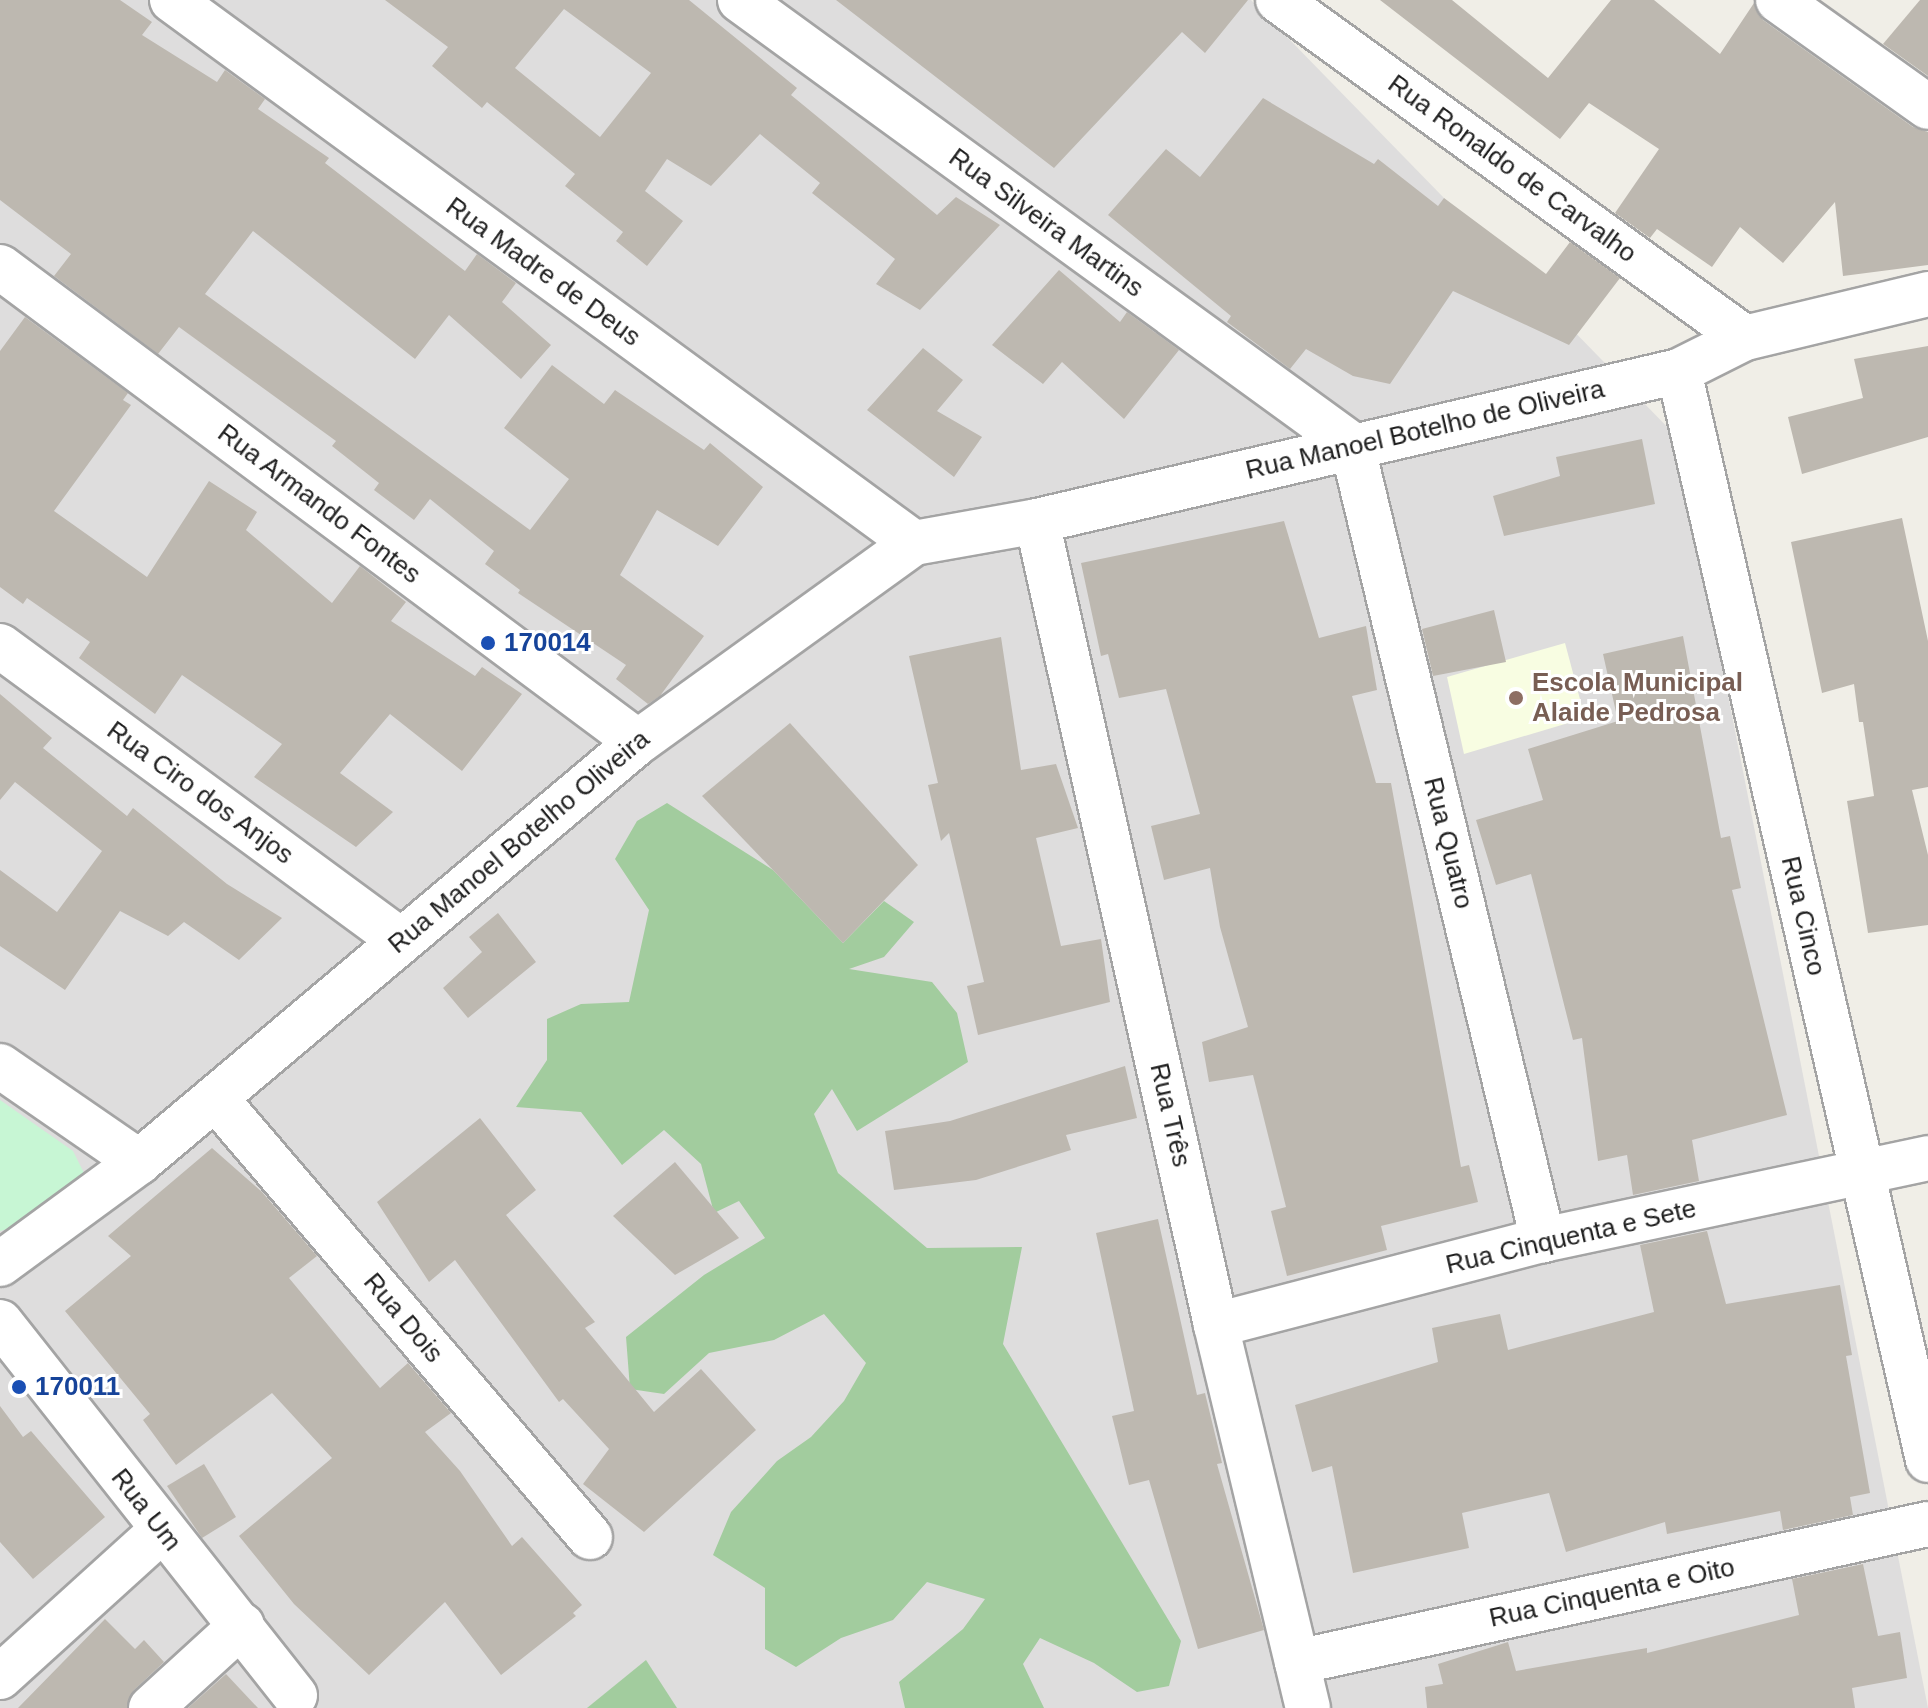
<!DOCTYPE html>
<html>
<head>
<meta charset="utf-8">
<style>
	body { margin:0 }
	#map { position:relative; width:1928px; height:1708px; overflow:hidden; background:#f0eee7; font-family:Arial,sans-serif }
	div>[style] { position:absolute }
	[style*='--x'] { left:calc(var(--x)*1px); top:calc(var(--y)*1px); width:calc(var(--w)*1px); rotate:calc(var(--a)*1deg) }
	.residential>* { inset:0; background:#dedddd }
	.education>* { inset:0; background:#f8fde2 }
	.forest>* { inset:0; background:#a2cc9e }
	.park>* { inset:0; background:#c7f6d4 }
	.building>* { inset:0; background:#bdb8b0 }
	.roads { filter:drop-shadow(2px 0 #a4a4a4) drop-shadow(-2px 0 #a4a4a4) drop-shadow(0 2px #a4a4a4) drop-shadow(0 -2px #a4a4a4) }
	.minor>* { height:44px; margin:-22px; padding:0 22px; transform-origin:22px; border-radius:22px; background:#fff }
	.tertiary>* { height:44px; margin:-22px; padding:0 22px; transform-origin:22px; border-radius:22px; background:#fff }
	.dots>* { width:22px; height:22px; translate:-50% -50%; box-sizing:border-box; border:4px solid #fff; border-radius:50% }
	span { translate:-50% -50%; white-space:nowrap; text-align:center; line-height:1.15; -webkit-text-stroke:6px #fff; paint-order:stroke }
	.street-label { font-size:26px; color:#202020 }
	.transit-label { font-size:26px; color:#164399; font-weight:700 }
	.left { translate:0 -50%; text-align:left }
	.education-label { font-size:26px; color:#785e54; font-weight:700 }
</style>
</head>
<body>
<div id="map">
	<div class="residential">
		<div style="clip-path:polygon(0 0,1251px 0,1677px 437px,1928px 1708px,0 1708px)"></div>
	</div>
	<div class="education">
		<div style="clip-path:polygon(1565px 643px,1585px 718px,1464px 754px,1447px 677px)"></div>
	</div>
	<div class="forest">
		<div style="clip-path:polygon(667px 803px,773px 870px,843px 943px,884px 901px,914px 922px,884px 957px,849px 969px,932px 982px,957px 1013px,968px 1062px,857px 1131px,832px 1089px,814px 1114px,838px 1173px,927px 1248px,1022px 1247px,1003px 1344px,1181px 1641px,1169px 1686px,1137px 1692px,1094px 1663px,1040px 1638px,1023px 1664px,1044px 1708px,905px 1708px,899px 1682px,963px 1629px,985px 1599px,927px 1582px,893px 1620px,841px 1638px,796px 1667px,765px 1649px,765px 1588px,713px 1555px,731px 1512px,777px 1461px,811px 1437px,844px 1401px,866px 1363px,824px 1314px,774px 1340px,709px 1353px,664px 1394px,630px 1389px,626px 1337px,704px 1275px,765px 1238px,739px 1201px,714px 1213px,701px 1164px,664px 1130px,622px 1165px,581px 1112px,516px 1107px,547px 1060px,547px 1019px,581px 1004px,629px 1002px,649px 910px,615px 859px,637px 821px)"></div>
		<div style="clip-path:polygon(646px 1660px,677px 1708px,587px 1708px)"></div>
	</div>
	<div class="park">
		<div style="clip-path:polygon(0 1100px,73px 1151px,84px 1173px,66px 1197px,37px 1221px,0 1231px)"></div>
	</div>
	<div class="building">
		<div style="clip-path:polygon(0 0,120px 0,152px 22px,142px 35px,217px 82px,225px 70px,265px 99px,258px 109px,329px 158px,325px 163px,465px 271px,477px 254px,516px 283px,502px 302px,551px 345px,521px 379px,449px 315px,415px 359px,253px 231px,205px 294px,530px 530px,569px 479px,504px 428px,552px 365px,604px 404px,615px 390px,704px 450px,710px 443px,763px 487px,718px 546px,657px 510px,620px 575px,704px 636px,660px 696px,648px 704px,616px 679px,626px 665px,518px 593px,520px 590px,485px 564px,494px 551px,430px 499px,414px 520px,374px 490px,379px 483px,332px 446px,336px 441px,179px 327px,158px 354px,54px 276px,71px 254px,0 200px)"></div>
		<div style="clip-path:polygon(evenodd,385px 0,689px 0,797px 88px,791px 95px,937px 215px,956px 197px,1000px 225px,920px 310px,876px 284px,895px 259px,812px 193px,820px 183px,760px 134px,711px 186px,667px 159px,645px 191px,683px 221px,647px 266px,616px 241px,623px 232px,565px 186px,575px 174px,487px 102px,482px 108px,432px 66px,448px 47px,385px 0,564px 9px,651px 73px,600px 137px,515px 68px,564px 9px)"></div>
		<div style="clip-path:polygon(836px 0,1248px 0,1205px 53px,1182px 32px,1054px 168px)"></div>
		<div style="clip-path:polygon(1380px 0,1452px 0,1548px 78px,1611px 0,1654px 0,1720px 54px,1754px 3px,1763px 20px,1913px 127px,1928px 132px,1928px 265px,1843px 276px,1835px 202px,1783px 263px,1740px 227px,1712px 267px,1657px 229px,1650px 238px,1615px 213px,1659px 149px,1589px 103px,1560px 139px)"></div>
		<div style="clip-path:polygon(1920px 0,1928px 0,1928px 76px,1883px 44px)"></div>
		<div style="clip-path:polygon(1263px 98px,1374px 164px,1378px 159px,1438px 206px,1444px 198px,1546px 274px,1570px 242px,1620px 278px,1569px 345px,1453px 291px,1390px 384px,1353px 376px,1306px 349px,1290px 369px,1227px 322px,1231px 316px,1108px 215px,1166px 149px,1200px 177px)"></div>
		<div style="clip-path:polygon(1059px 270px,1120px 322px,1127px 312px,1179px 350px,1124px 419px,1062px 362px,1043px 384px,992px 345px)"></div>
		<div style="clip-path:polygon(25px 317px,128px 393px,123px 400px,131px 405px,54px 511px,147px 577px,209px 481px,257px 512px,246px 530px,332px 603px,360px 566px,406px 602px,391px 621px,475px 676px,482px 667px,522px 694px,462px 771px,390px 714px,340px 773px,393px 812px,356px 847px,254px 777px,282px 744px,182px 675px,155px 714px,79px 658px,90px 642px,27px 598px,23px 604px,0 587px,0 351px)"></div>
		<div style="clip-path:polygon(1928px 346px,1928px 437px,1802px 474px,1788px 417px,1863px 398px,1854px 359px)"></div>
		<div style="clip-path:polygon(923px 348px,963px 380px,937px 411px,982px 437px,954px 477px,867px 410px)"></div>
		<div style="clip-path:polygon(1642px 439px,1655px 504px,1504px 536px,1493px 496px,1560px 476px,1556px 457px)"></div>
		<div style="clip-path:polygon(1902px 518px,1928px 641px,1928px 787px,1912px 790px,1928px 855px,1928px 925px,1868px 933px,1847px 801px,1874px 796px,1863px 722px,1859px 722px,1854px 684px,1822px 693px,1791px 542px)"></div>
		<div style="clip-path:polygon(1284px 521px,1319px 638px,1366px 626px,1377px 690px,1352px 696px,1376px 783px,1391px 783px,1461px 1167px,1469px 1165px,1478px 1202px,1381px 1226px,1387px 1250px,1287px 1276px,1271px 1211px,1286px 1207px,1253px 1075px,1209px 1082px,1202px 1042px,1248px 1027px,1220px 927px,1210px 868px,1164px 880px,1151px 826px,1200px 814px,1166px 689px,1119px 698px,1108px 654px,1101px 656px,1081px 563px)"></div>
		<div style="clip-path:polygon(1494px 610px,1506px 662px,1433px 676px,1422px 629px)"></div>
		<div style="clip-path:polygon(1683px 636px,1721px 838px,1730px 836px,1741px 888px,1732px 890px,1787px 1115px,1692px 1140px,1699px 1181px,1633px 1195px,1627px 1155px,1598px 1161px,1582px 1038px,1573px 1040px,1531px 874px,1496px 885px,1476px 820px,1543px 800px,1528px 749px,1618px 721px,1603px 654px)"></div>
		<div style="clip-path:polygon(1001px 637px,1021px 770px,1056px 764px,1078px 828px,1036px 838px,1061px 946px,1101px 939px,1110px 1002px,978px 1035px,967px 986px,984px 982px,949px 833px,941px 841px,928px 785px,938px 783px,909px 656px)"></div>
		<div style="clip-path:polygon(0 694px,52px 738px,43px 748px,127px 816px,133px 808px,227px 884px,282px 918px,239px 960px,184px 922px,168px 936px,120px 911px,65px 990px,0 946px,0 870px,57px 912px,102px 851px,15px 782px,0 800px)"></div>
		<div style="clip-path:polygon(790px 723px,918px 865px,843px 943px,702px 796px)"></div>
		<div style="clip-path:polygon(498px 913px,536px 962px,468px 1018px,443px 988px,482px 952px,469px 937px)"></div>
		<div style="clip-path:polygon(1125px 1066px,1137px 1118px,1066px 1135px,1071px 1150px,976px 1180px,894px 1190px,885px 1131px,950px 1121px)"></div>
		<div style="clip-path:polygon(480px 1118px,536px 1190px,506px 1215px,595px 1322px,585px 1328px,654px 1412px,701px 1369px,756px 1430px,644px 1532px,583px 1484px,609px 1449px,563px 1399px,559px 1402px,455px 1260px,429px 1282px,377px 1202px)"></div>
		<div style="clip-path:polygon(212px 1148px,262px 1192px,317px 1256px,289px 1278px,380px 1388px,408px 1363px,451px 1413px,425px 1432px,460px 1471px,512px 1546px,522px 1537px,582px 1605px,573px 1613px,576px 1616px,501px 1675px,445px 1602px,369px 1675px,294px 1604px,239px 1536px,332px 1458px,272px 1393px,176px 1465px,143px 1420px,150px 1414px,65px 1311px,131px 1256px,108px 1236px)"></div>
		<div style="clip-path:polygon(675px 1162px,739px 1238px,675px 1275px,613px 1216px)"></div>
		<div style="clip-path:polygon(1158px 1219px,1197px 1395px,1205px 1393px,1222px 1463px,1217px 1464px,1264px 1630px,1198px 1649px,1149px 1480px,1129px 1485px,1112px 1416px,1134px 1411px,1096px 1233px)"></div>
		<div style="clip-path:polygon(1707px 1231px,1726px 1304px,1840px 1285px,1852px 1355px,1846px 1356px,1870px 1493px,1850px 1497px,1853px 1515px,1783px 1530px,1780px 1511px,1667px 1534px,1665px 1522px,1566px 1552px,1549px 1493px,1462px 1513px,1469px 1548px,1353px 1573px,1332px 1466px,1312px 1472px,1295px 1405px,1438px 1362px,1432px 1328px,1500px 1314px,1508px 1350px,1654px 1312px,1640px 1245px)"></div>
		<div style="clip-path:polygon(0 1406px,23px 1437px,31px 1431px,105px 1517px,33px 1579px,0 1542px)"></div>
		<div style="clip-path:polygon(204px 1464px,236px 1517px,202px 1538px,167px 1486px)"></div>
		<div style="clip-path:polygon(1863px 1564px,1878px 1636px,1900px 1632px,1907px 1678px,1852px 1688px,1855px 1708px,1427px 1708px,1425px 1687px,1443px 1684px,1438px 1664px,1508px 1642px,1516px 1671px,1647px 1648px,1647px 1653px,1799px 1615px,1792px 1579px)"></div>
		<div style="clip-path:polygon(105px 1619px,135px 1649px,144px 1640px,164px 1662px,134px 1690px,127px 1708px,18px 1708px)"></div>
		<div style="clip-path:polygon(226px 1674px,258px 1708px,188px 1708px)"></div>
	</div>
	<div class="roads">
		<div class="minor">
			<div style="--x:172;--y:0;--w:919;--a:36.2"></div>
			<div style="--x:740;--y:0;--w:757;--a:36.02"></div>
			<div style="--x:1352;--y:445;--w:818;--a:76.49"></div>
			<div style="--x:1278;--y:0;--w:576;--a:35.9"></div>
			<div style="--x:1778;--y:0;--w:184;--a:35.5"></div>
			<div style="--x:0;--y:267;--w:795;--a:36.67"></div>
			<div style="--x:1679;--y:371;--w:1117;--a:77.12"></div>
			<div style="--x:1037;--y:521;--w:824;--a:77.45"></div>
			<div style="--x:1216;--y:1325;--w:394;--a:76.5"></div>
			<div style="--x:0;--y:646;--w:496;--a:36.3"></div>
			<div style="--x:0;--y:1066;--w:169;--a:34.6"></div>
			<div style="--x:216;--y:1099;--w:576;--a:49.51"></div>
			<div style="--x:0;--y:1322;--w:476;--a:51.7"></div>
			<div style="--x:1216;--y:1325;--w:338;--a:-14.6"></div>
			<div style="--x:1543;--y:1240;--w:394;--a:-12"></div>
			<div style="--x:1297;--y:1662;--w:646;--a:-12.34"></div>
			<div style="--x:0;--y:1677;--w:217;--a:-42.2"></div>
			<div style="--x:151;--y:1708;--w:123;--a:-42.4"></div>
		</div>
		<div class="tertiary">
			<div style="--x:0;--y:1264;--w:172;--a:-36.3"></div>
			<div style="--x:139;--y:1162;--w:652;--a:-40.09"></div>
			<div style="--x:638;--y:742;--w:340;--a:-35.8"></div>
			<div style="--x:914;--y:543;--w:125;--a:-10.1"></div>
			<div style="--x:1037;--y:521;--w:659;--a:-13.15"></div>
			<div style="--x:1679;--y:371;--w:74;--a:-26.6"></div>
			<div style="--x:1745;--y:338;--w:188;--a:-13.5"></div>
		</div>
	</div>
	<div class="dots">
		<div style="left:488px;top:643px;background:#1a4fb4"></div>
		<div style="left:1516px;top:698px;background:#8d6e63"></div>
		<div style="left:19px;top:1387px;background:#1a4fb4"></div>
	</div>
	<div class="street-label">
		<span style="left:1512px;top:169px;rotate:36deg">Rua Ronaldo de Carvalho</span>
		<span style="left:1046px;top:223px;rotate:36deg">Rua Silveira Martins</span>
		<span style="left:543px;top:272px;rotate:36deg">Rua Madre de Deus</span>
		<span style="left:1425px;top:430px;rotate:-13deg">Rua Manoel Botelho de Oliveira</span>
		<span style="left:319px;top:504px;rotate:37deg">Rua Armando Fontes</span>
		<span style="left:200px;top:793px;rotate:36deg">Rua Ciro dos Anjos</span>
		<span style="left:519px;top:842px;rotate:-40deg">Rua Manoel Botelho Oliveira</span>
		<span style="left:1448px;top:843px;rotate:76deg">Rua Quatro</span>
		<span style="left:1803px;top:916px;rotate:77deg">Rua Cinco</span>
		<span style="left:1170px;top:1115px;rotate:77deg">Rua Três</span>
		<span style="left:1571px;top:1237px;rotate:-13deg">Rua Cinquenta e Sete</span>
		<span style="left:403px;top:1318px;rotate:50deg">Rua Dois</span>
		<span style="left:146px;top:1510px;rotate:52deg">Rua Um</span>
		<span style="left:1612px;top:1593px;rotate:-12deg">Rua Cinquenta e Oito</span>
	</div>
	<div class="transit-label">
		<span class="left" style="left:504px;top:643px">170014</span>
		<span class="left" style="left:35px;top:1387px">170011</span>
	</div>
	<div class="education-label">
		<span class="left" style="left:1532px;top:698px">Escola Municipal<br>Alaide Pedrosa</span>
	</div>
</div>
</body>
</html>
